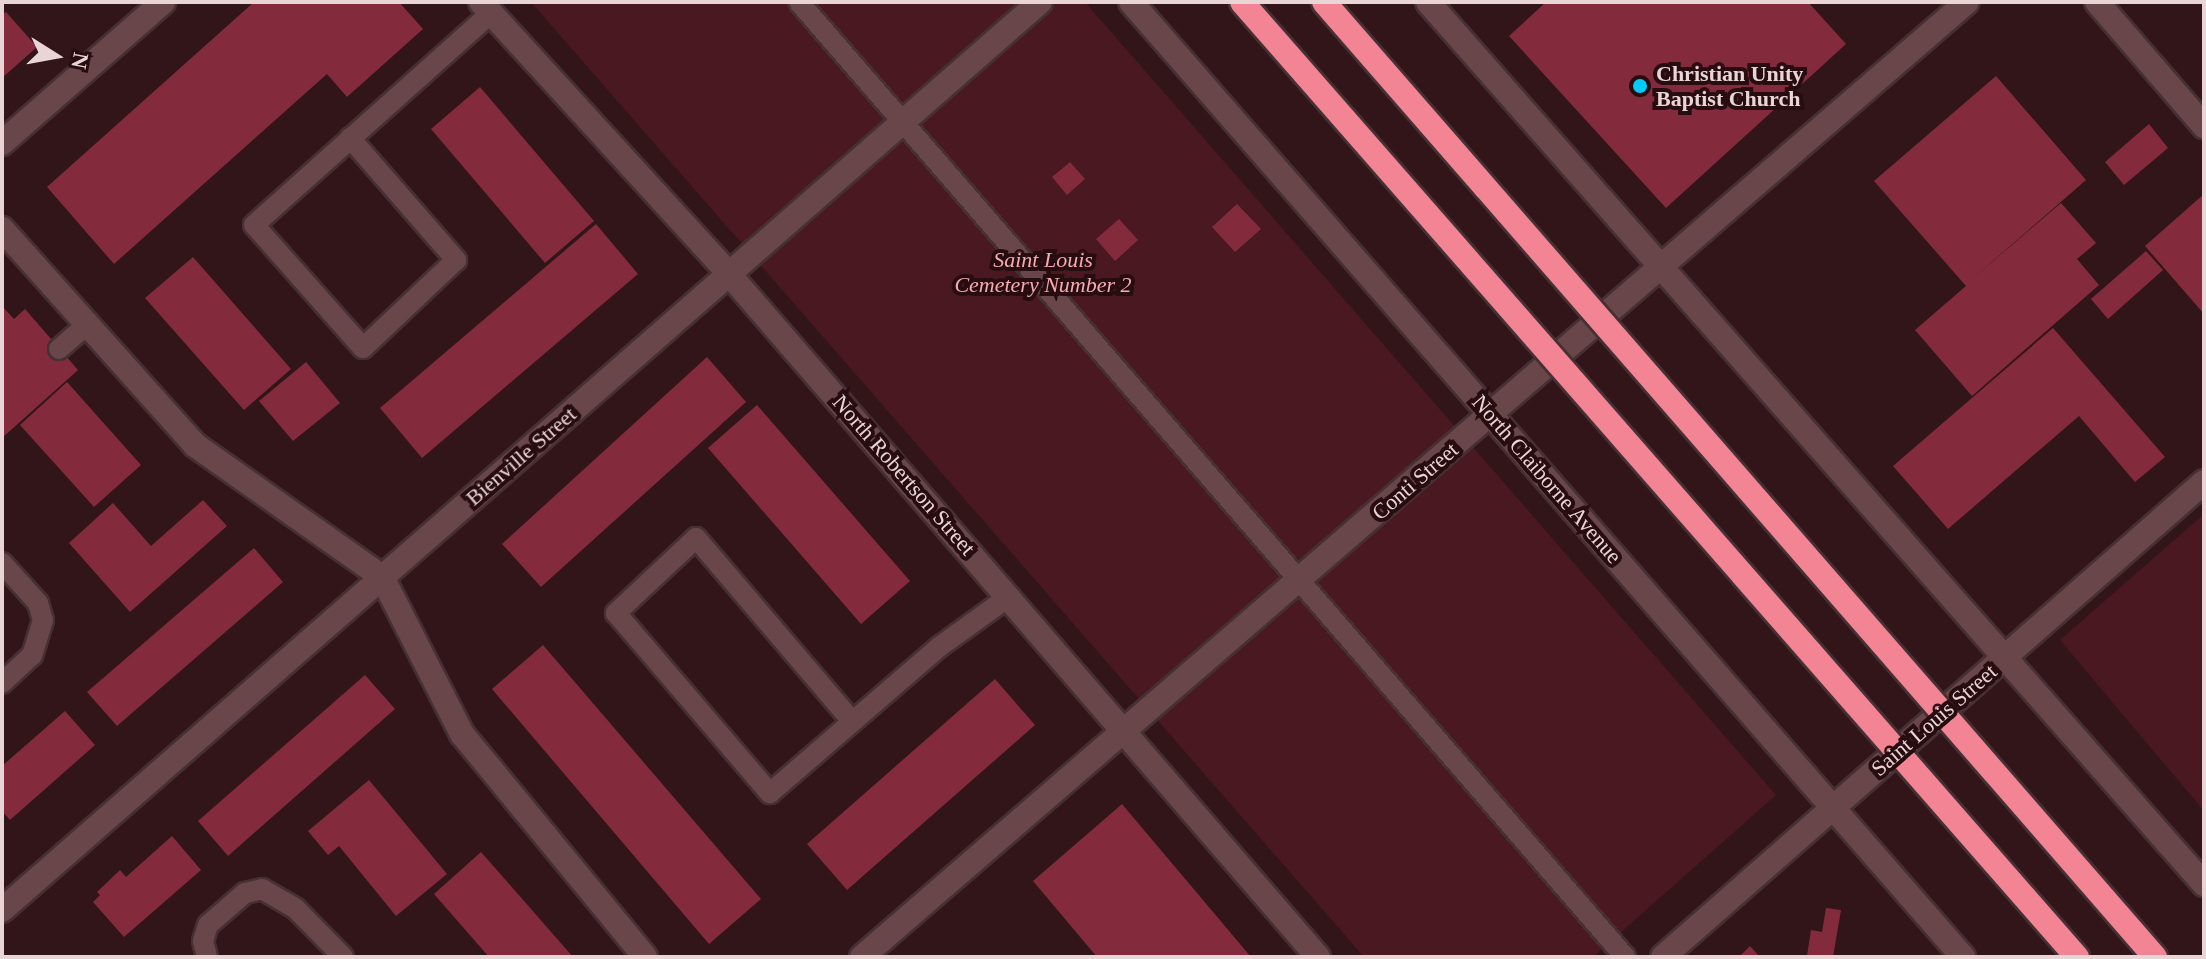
<!DOCTYPE html>
<html>
<head>
<meta charset="utf-8">
<style>
	body { margin:0 }
	#map { position:relative; width:2206px; height:959px; overflow:hidden; background:#321519; font-family:"Times New Roman",serif }
	div>[style] { position:absolute }
	[style*='--x'] { left:calc(var(--x)*1px); top:calc(var(--y)*1px); width:calc(var(--w)*1px); rotate:calc(var(--a)*1deg) }
	.green>* { inset:0; background:#4a1821 }
	.building>* { inset:0; background:#832b3d }
	.roads { filter:drop-shadow(2px 0 #463033) drop-shadow(-2px 0 #463033) drop-shadow(0 2px #463033) drop-shadow(0 -2px #463033) }
	.lane>* { height:20px; margin:-10px; padding:0 10px; transform-origin:10px; border-radius:10px; background:#68464a }
	.street>* { height:24px; margin:-12px; padding:0 12px; transform-origin:12px; border-radius:12px; background:#68464a }
	.secondary>* { height:24px; margin:-12px; padding:0 12px; transform-origin:12px; border-radius:12px; background:#68464a }
	.bridges { filter:drop-shadow(2px 0 #463033) drop-shadow(-2px 0 #463033) drop-shadow(0 2px #463033) drop-shadow(0 -2px #463033) }
	.highway-bridge>* { height:24px; margin:-12px; padding:0 12px; transform-origin:12px; border-radius:12px; background:#f28493 }
	.dots>* { width:22px; height:22px; translate:-50% -50%; box-sizing:border-box; border:4px solid #270c10; border-radius:50% }
	span { translate:-50% -50%; white-space:nowrap; text-align:center; line-height:1.15; -webkit-text-stroke:8px #270c10; paint-order:stroke }
	.poi-label { font-size:22px; color:#ead5d6; font-weight:700 }
	.left { translate:0 -50%; text-align:left }
	.park-label { font-size:22px; color:#f7aab2; font-style:italic }
	.street-label { font-size:22px; color:#ead5d6 }
	.frame { position:absolute; inset:0; border:4px solid #ead5d6; pointer-events:none }
	.north { position:absolute; left:16px; top:16px; width:80px; height:80px; -webkit-text-stroke:6px #270c10; paint-order:stroke; rotate:101deg; font-size:22px; font-weight:700; line-height:32px; text-align:center; color:#ead5d6 }
	.north::after { content:''; display:block; margin:auto; width:28px; height:36px; background:#ead5d6; clip-path:polygon(50% 0,100% 100%,50% 72%,0 100%) }
</style>
</head>
<body>
<div id="map">
	<div class="green">
		<div style="clip-path:polygon(531px 2px,1085px 2px,1776px 795px,1593px 957px,1364px 957px)"></div>
		<div style="clip-path:polygon(2204px 514px,2204px 811px,2060px 640px)"></div>
	</div>
	<div class="building">
		<div style="clip-path:polygon(254px 2px,399px 2px,423px 29px,347px 97px,327px 74px,114px 264px,47px 187px)"></div>
		<div style="clip-path:polygon(1546px 2px,1808px 2px,1846px 44px,1666px 208px,1509px 36px)"></div>
		<div style="clip-path:polygon(6px 12px,37px 47px,2px 78px,2px 15px)"></div>
		<div style="clip-path:polygon(1996px 76px,2086px 180px,1971px 280px,2061px 203px,2096px 243px,2077px 259px,2099px 285px,1972px 396px,1915px 330px,1966px 286px,1874px 181px)"></div>
		<div style="clip-path:polygon(480px 87px,594px 221px,545px 263px,431px 129px)"></div>
		<div style="clip-path:polygon(2149px 124px,2168px 148px,2124px 185px,2105px 162px)"></div>
		<div style="clip-path:polygon(1070px 162px,1085px 179px,1067px 195px,1052px 177px)"></div>
		<div style="clip-path:polygon(2204px 194px,2204px 314px,2145px 246px)"></div>
		<div style="clip-path:polygon(1237px 204px,1261px 229px,1235px 252px,1212px 227px)"></div>
		<div style="clip-path:polygon(1119px 219px,1138px 240px,1115px 261px,1096px 239px)"></div>
		<div style="clip-path:polygon(596px 224px,638px 274px,422px 458px,380px 408px)"></div>
		<div style="clip-path:polygon(2146px 251px,2163px 270px,2108px 319px,2091px 299px)"></div>
		<div style="clip-path:polygon(193px 257px,291px 369px,244px 410px,145px 298px)"></div>
		<div style="clip-path:polygon(2px 306px,14px 319px,25px 309px,78px 370px,2px 438px)"></div>
		<div style="clip-path:polygon(2053px 328px,2165px 457px,2135px 482px,2079px 416px,1948px 529px,1893px 466px)"></div>
		<div style="clip-path:polygon(707px 357px,746px 402px,541px 587px,502px 544px)"></div>
		<div style="clip-path:polygon(306px 362px,340px 403px,293px 441px,259px 401px)"></div>
		<div style="clip-path:polygon(67px 382px,141px 465px,94px 507px,20px 425px)"></div>
		<div style="clip-path:polygon(757px 405px,910px 581px,861px 624px,708px 448px)"></div>
		<div style="clip-path:polygon(203px 500px,227px 526px,130px 612px,69px 543px,113px 503px,151px 546px)"></div>
		<div style="clip-path:polygon(254px 548px,283px 582px,117px 726px,87px 692px)"></div>
		<div style="clip-path:polygon(543px 645px,761px 899px,709px 944px,492px 689px)"></div>
		<div style="clip-path:polygon(365px 675px,395px 709px,228px 856px,198px 821px)"></div>
		<div style="clip-path:polygon(995px 679px,1035px 725px,847px 890px,807px 844px)"></div>
		<div style="clip-path:polygon(65px 711px,95px 745px,10px 820px,2px 811px,2px 766px)"></div>
		<div style="clip-path:polygon(369px 780px,447px 874px,396px 916px,339px 846px,328px 855px,308px 831px)"></div>
		<div style="clip-path:polygon(1122px 804px,1251px 957px,1097px 957px,1033px 881px)"></div>
		<div style="clip-path:polygon(172px 836px,201px 870px,124px 937px,93px 902px,100px 895px,97px 892px,120px 870px,126px 877px)"></div>
		<div style="clip-path:polygon(481px 852px,573px 957px,489px 957px,434px 894px)"></div>
		<div style="clip-path:polygon(1826px 908px,1841px 910px,1833px 957px,1807px 956px,1811px 930px,1822px 932px)"></div>
		<div style="clip-path:polygon(1750px 946px,1760px 957px,1739px 957px)"></div>
	</div>
	<div class="roads">
		<div class="lane">
			<div style="--x:799;--y:2;--w:1263;--a:49.14"></div>
			<div style="--x:350;--y:138;--w:162;--a:49"></div>
			<div style="--x:456;--y:260;--w:128;--a:136.6"></div>
			<div style="--x:363;--y:348;--w:164;--a:-131.5"></div>
			<div style="--x:254;--y:225;--w:318;--a:-41.8"></div>
			<div style="--x:59;--y:349;--w:37;--a:-41"></div>
			<div style="--x:2;--y:563;--w:54;--a:48"></div>
			<div style="--x:38;--y:603;--w:18;--a:74"></div>
			<div style="--x:43;--y:620;--w:37;--a:107"></div>
			<div style="--x:32;--y:655;--w:41;--a:137"></div>
			<div style="--x:851;--y:720;--w:239;--a:-130.4"></div>
			<div style="--x:696;--y:538;--w:110;--a:136.8"></div>
			<div style="--x:616;--y:613;--w:237;--a:49.5"></div>
			<div style="--x:770;--y:793;--w:223;--a:-40.8"></div>
			<div style="--x:939;--y:647;--w:87;--a:-35.7"></div>
			<div style="--x:207;--y:957;--w:16;--a:-104"></div>
			<div style="--x:203;--y:941;--w:17;--a:-73"></div>
			<div style="--x:208;--y:925;--w:49;--a:-40.9"></div>
			<div style="--x:245;--y:893;--w:17;--a:-13"></div>
			<div style="--x:262;--y:889;--w:39;--a:30"></div>
			<div style="--x:296;--y:909;--w:67;--a:45.6"></div>
		</div>
		<div class="street">
			<div style="--x:481;--y:2;--w:368;--a:47.6"></div>
			<div style="--x:729;--y:274;--w:902;--a:49.23"></div>
			<div style="--x:2097;--y:2;--w:164;--a:49.2"></div>
			<div style="--x:2;--y:143;--w:214;--a:-41.2"></div>
			<div style="--x:2;--y:229;--w:290;--a:48.2"></div>
			<div style="--x:195;--y:445;--w:229;--a:35.2"></div>
			<div style="--x:382;--y:577;--w:176;--a:63"></div>
			<div style="--x:462;--y:734;--w:288;--a:50.6"></div>
			<div style="--x:862;--y:957;--w:1460;--a:-40.84"></div>
			<div style="--x:1663;--y:957;--w:720;--a:-41.28"></div>
		</div>
		<div class="secondary">
			<div style="--x:1131;--y:2;--w:1267;--a:48.94"></div>
			<div style="--x:1428;--y:2;--w:1175;--a:48.66"></div>
			<div style="--x:2;--y:910;--w:1379;--a:-41.18"></div>
		</div>
	</div>
	<div class="bridges">
		<div class="highway-bridge">
			<div style="--x:1242;--y:2;--w:1269;--a:48.84"></div>
			<div style="--x:1324;--y:2;--w:1266;--a:48.97"></div>
		</div>
	</div>
	<div class="dots">
		<div style="left:1640px;top:86px;background:#03cbf9"></div>
	</div>
	<div class="poi-label">
		<span class="left" style="left:1656px;top:86px">Christian Unity<br>Baptist Church</span>
	</div>
	<div class="park-label">
		<span style="left:1043px;top:272px">Saint Louis<br>Cemetery Number 2</span>
	</div>
	<div class="street-label">
		<span style="left:521px;top:456px;rotate:-41deg">Bienville Street</span>
		<span style="left:904px;top:475px;rotate:49deg">North Robertson Street</span>
		<span style="left:1547px;top:479px;rotate:49deg">North Claiborne Avenue</span>
		<span style="left:1415px;top:481px;rotate:-41deg">Conti Street</span>
		<span style="left:1934px;top:720px;rotate:-41deg">Saint Louis Street</span>
	</div>
	<div class="frame"></div>
	<div class="north">N</div>
</div>
</body>
</html>
